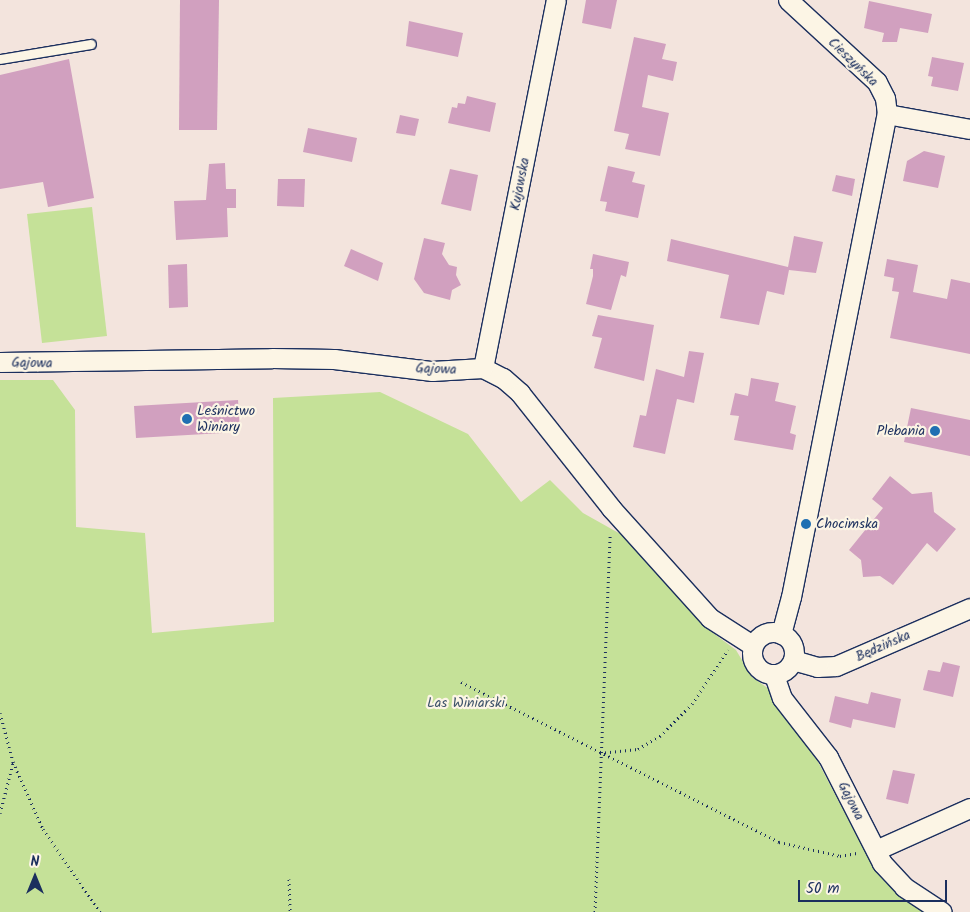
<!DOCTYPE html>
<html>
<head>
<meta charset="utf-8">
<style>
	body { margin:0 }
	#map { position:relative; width:970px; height:912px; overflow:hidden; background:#f3e4dd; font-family:Kalam,sans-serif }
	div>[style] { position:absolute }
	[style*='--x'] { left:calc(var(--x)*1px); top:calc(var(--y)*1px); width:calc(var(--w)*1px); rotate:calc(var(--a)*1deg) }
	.green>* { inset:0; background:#c5e198 }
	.building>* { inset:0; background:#d1a0bf }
	.path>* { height:3px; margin-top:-1.5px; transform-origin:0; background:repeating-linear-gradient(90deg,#1b2f5e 0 1px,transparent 0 5px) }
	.roads { filter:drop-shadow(1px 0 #1b2f5e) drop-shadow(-1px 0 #1b2f5e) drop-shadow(0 1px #1b2f5e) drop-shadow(0 -1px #1b2f5e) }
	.lane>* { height:9px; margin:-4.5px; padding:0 4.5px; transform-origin:4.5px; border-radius:4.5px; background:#fcf5e5 }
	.street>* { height:19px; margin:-9.5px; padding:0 9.5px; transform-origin:9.5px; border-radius:9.5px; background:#fcf5e5 }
	.street>.ring { margin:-9.5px; padding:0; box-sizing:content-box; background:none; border:19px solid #fcf5e5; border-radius:50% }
	.dots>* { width:14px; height:14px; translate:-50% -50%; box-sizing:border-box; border:2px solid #fcf5e5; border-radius:50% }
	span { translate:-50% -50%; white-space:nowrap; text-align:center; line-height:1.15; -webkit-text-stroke:4.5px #fcf5e5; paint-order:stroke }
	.street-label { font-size:14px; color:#1b2f5e }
	.poi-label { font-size:14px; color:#1b2f5e }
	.left { translate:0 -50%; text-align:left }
	.right { translate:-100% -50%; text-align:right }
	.park-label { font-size:14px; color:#3d536a }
	.north { position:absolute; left:10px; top:852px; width:50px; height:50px; -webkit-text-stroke:4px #fcf5e5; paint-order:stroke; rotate:0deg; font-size:14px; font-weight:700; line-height:20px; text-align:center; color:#1b2f5e }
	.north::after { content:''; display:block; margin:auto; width:18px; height:22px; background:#1b2f5e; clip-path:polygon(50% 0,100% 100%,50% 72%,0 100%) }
	.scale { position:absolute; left:798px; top:880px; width:149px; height:22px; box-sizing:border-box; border:2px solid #1b2f5e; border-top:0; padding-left:6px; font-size:15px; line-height:18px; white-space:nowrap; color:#1b2f5e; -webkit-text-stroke:4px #fcf5e5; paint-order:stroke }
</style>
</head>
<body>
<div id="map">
	<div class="green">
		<div style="clip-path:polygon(92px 207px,107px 336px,42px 343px,27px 214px)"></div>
		<div style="clip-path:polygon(0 380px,53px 380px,75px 410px,76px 527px,145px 533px,152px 633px,274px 622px,273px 398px,380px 392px,468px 434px,521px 502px,550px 480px,583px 513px,624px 536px,709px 630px,736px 650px,752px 677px,769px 689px,815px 756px,871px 863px,886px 883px,924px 912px,0 912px)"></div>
	</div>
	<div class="building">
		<div style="clip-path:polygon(180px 0,219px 0,217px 130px,179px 130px)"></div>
		<div style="clip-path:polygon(586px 0,617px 0,611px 29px,582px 23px)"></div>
		<div style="clip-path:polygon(869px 1px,932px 14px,928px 33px,900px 28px,897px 42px,882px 42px,884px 33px,864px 28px)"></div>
		<div style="clip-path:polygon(409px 21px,463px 33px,458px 57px,406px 46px)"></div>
		<div style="clip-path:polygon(634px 37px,666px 44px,662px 59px,677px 62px,673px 81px,648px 75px,642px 107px,669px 113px,660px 156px,625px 149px,629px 134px,614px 131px)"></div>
		<div style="clip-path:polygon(932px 57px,964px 63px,958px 91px,931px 86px,933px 77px,928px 76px)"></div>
		<div style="clip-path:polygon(69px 59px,94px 198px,48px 207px,43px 182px,0 189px,0 75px)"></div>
		<div style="clip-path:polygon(467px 96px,496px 103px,490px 132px,448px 123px,452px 107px,457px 108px,458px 103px,465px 104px)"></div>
		<div style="clip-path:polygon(400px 115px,419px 119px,415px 136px,396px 133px)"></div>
		<div style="clip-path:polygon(308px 128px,357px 138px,352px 162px,303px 152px)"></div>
		<div style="clip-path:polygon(924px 151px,945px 156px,938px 188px,903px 181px,907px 161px)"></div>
		<div style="clip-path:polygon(225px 163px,226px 189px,236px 189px,236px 208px,227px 208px,228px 237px,176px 240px,174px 201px,206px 200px,209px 164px)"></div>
		<div style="clip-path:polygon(608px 166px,635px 172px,632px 182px,645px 185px,638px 218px,605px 211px,607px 202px,600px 201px)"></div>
		<div style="clip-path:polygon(450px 169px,478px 175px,471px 211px,441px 204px)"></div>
		<div style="clip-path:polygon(836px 175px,855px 179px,852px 196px,832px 191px)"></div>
		<div style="clip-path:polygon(278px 179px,305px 179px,304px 207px,277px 206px)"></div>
		<div style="clip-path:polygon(794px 236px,823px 242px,816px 273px,789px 270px,784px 295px,767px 291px,759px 325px,720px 318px,729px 275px,667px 261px,671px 239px,788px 267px)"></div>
		<div style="clip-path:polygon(424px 238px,445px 243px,442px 254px,449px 265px,457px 267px,456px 275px,461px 285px,452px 290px,450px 300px,424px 293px,414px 279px)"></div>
		<div style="clip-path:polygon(351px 249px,383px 263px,378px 281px,344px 266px)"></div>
		<div style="clip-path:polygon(593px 254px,629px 262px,626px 277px,621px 275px,611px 310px,586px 304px,593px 276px,593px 269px,590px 269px)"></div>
		<div style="clip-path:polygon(887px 259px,918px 265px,913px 292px,947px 299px,951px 279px,970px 283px,970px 354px,890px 338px,899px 292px,892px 291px,894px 278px,884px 276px)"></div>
		<div style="clip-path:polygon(187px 264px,188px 307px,169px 308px,168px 265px)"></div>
		<div style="clip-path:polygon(598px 315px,654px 325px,644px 381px,594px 368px,602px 338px,592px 336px)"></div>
		<div style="clip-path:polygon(689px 351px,704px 353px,694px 403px,677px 399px,665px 454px,633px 447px,640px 415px,646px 416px,656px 369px,684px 377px)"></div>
		<div style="clip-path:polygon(751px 378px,779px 383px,775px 401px,796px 406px,790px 433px,796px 435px,793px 450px,734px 440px,739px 416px,730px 415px,735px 393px,748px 396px)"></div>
		<div style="clip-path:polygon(238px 400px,240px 432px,136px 438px,134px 406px)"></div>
		<div style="clip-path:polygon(911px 408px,970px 420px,970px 456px,904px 442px)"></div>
		<div style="clip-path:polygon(890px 476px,912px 494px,932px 492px,934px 512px,956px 529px,937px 552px,927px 543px,893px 585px,880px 576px,863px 577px,861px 560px,849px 550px,883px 508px,872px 499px)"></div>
		<div style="clip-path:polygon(943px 662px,960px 666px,953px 697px,923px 690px,928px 670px,940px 672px)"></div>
		<div style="clip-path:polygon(871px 692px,901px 699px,895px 728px,853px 719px,851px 728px,829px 722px,835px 696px,868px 704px)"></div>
		<div style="clip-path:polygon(893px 770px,915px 774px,908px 804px,886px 799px)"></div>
	</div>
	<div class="path">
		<div style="--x:461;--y:682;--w:356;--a:26.7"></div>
		<div style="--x:779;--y:842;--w:63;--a:12.9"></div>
		<div style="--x:840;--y:856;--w:17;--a:-10"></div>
		<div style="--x:0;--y:713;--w:51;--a:75.1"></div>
		<div style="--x:13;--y:762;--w:73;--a:65.9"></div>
		<div style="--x:43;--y:829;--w:101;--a:55.5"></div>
		<div style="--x:600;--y:753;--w:38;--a:-6"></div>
		<div style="--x:638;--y:749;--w:26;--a:-31"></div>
		<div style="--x:660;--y:736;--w:45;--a:-45"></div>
		<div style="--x:692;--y:704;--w:65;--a:-56.3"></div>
		<div style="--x:0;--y:813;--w:52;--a:-75.4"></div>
		<div style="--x:289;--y:879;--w:33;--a:88"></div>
		<div style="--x:595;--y:912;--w:377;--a:-87.7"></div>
	</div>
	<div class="roads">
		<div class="lane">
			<div style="--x:0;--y:59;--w:92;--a:-9.4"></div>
		</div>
		<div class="street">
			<div style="--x:887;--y:114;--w:84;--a:10.2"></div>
			<div style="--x:0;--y:362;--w:272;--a:-0.8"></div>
			<div style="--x:272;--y:358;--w:62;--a:0.9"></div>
			<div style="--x:334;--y:359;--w:99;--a:7"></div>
			<div style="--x:432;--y:371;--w:51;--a:-3.4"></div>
			<div style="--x:483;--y:368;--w:22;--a:27"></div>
			<div style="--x:503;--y:378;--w:23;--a:41"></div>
			<div style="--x:520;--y:393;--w:147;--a:51.6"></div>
			<div style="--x:611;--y:508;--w:148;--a:48"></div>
			<div style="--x:710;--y:618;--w:50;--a:32.7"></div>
			<div style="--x:483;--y:368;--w:375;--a:-78.8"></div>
			<div class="ring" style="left:752px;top:632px;width:23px;height:23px"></div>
			<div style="--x:781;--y:634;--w:38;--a:-75"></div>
			<div style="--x:791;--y:597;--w:492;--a:-78.8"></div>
			<div style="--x:887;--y:114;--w:16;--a:-97"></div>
			<div style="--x:885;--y:98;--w:18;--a:-117"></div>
			<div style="--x:877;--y:82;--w:121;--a:-137.3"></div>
			<div style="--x:793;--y:660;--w:25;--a:16"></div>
			<div style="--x:817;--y:667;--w:19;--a:-3"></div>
			<div style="--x:836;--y:666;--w:146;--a:-23.4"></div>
			<div style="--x:774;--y:675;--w:24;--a:71"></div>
			<div style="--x:782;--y:698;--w:75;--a:52.1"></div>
			<div style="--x:828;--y:757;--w:119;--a:63"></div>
			<div style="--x:882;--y:863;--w:33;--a:47"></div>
			<div style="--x:904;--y:887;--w:45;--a:33.3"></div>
			<div style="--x:876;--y:850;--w:103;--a:-24.1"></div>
		</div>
	</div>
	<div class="dots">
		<div style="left:187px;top:419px;background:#1f6fb2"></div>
		<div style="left:935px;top:431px;background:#1f6fb2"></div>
		<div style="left:806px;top:524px;background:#1f6fb2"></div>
	</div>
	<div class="street-label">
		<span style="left:853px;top:62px;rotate:44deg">Cieszyńska</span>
		<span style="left:520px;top:184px;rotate:-79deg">Kujawska</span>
		<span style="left:32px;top:363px;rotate:1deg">Gajowa</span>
		<span style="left:436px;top:369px;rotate:2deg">Gajowa</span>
		<span style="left:883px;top:646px;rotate:-24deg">Będzińska</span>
		<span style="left:851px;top:801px;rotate:63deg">Gajowa</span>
	</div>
	<div class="poi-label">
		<span class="left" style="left:197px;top:419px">Leśnictwo<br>Winiary</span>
		<span class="right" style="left:925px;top:431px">Plebania</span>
		<span class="left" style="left:816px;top:524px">Chocimska</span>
	</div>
	<div class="park-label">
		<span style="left:466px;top:703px">Las Winiarski</span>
	</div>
	<div class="north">N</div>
	<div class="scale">50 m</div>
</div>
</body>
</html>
